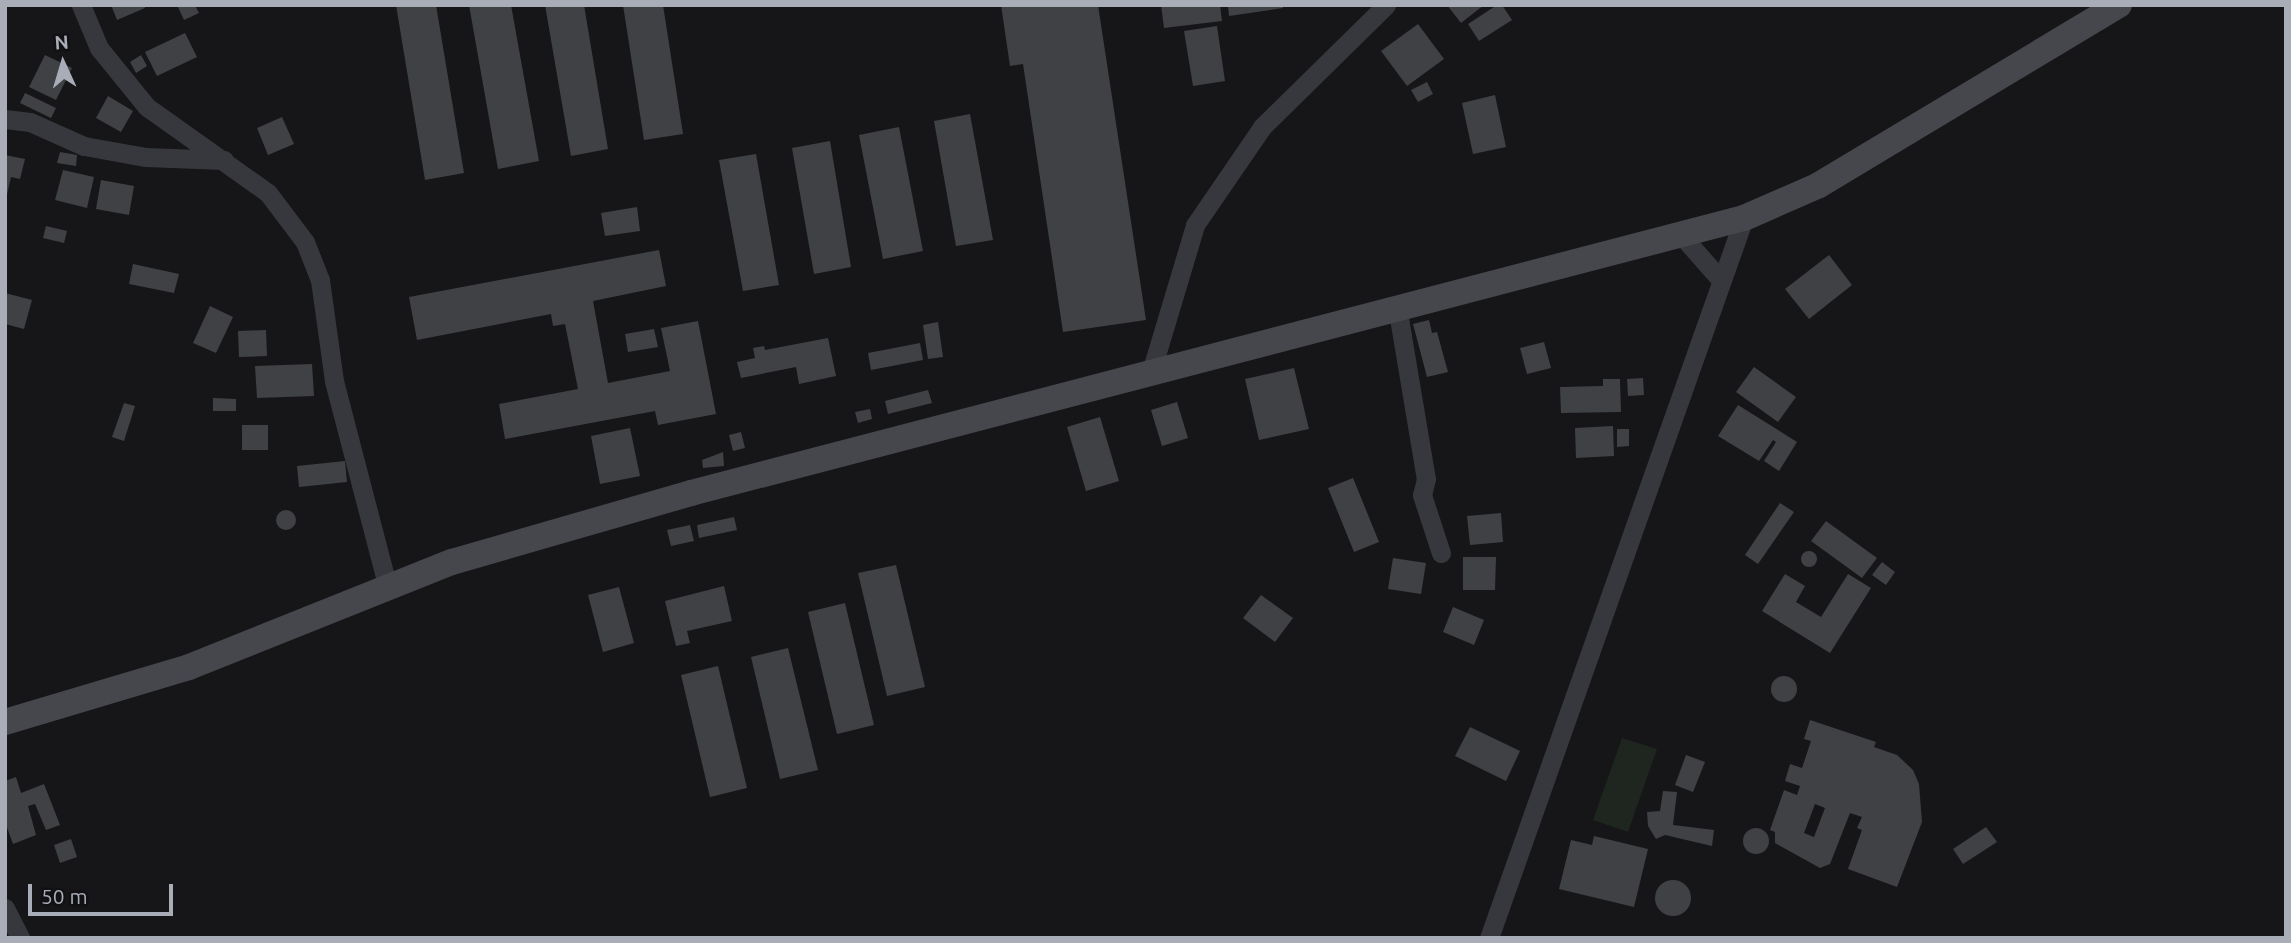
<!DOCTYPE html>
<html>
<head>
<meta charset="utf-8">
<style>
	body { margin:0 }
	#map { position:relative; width:2291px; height:943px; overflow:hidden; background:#161618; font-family:Ubuntu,sans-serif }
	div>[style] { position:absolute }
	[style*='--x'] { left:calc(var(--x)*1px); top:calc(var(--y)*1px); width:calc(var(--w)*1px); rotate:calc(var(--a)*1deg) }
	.green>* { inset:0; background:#1e261f }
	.building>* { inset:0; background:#404145 }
	.round { border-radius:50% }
	.minor>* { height:19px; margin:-9.5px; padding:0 9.5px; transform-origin:9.5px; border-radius:9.5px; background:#37383d }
	.secondary>* { height:26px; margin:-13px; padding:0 13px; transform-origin:13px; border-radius:13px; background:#45474d }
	span { translate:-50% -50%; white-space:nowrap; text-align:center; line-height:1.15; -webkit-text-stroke:7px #111113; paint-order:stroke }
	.frame { position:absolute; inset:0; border:7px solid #a8adb8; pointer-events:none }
	.north { position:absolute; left:28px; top:28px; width:70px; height:70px; -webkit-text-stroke:5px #111113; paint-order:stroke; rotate:356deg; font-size:19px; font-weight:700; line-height:28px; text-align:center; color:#a8adb8 }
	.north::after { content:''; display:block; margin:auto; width:24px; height:32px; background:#a8adb8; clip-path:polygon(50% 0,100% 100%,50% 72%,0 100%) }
	.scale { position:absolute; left:28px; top:884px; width:145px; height:32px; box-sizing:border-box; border:4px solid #a8adb8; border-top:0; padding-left:9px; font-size:21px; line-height:24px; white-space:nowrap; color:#a8adb8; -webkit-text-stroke:5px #111113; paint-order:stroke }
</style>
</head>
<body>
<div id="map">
	<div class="green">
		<div style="clip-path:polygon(1622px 738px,1657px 749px,1628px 832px,1593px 820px)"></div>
	</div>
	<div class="building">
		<div style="clip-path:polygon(111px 5px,144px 5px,145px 8px,117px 20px)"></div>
		<div style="clip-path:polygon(177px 5px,195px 5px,199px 13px,184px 20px)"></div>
		<div style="clip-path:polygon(396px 5px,436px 5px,464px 173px,425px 180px)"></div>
		<div style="clip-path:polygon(469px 5px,511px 5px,539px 161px,498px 169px)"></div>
		<div style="clip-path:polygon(545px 5px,584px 5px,608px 149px,571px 156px)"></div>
		<div style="clip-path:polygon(623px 5px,663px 5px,683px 134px,644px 140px)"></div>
		<div style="clip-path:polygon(1001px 5px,1098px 5px,1146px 320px,1063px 332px,1023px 64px,1010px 66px)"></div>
		<div style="clip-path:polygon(1161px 5px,1220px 5px,1222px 21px,1164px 28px)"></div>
		<div style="clip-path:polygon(1228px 5px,1283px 5px,1283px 8px,1229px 16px)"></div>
		<div style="clip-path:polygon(1447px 5px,1484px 5px,1461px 23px)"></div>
		<div style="clip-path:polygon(1497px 5px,1502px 5px,1512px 20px,1479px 41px,1468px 24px)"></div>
		<div style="clip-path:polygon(1418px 24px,1444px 59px,1407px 86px,1381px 51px)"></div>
		<div style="clip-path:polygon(1217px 26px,1225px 81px,1193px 86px,1184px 31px)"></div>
		<div style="clip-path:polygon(185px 33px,197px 57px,157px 76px,145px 52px)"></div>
		<div style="clip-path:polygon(45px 55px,72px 68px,56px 100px,29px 87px)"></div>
		<div style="clip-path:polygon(141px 55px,147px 66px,136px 73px,130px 62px)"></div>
		<div style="clip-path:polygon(1427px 82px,1433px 94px,1418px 102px,1411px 90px)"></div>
		<div style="clip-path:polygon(25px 93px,56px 108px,51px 118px,20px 103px)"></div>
		<div style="clip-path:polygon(1495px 95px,1506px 147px,1473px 154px,1462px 103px)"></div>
		<div style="clip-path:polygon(108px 96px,133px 111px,121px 132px,96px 118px)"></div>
		<div style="clip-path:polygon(970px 114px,993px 240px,956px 246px,934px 121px)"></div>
		<div style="clip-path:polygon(282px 117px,294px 144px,268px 155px,257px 128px)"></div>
		<div style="clip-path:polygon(899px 127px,923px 251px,883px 259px,859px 135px)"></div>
		<div style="clip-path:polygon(830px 141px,851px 267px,814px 274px,792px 148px)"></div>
		<div style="clip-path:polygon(60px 152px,77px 155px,76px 166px,57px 163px)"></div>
		<div style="clip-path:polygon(756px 154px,779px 285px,743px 291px,719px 160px)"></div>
		<div style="clip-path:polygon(5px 155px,25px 159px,20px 179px,11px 177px,6px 199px)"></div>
		<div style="clip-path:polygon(63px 170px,94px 177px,87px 208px,55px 200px)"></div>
		<div style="clip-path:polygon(101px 180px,134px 186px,129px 215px,96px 209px)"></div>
		<div style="clip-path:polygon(637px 207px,640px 231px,605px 236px,601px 213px)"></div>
		<div style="clip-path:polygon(46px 226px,67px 231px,64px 243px,43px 238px)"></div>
		<div style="clip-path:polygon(659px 250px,666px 286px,593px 301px,608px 383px,670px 371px,661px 328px,698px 321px,716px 414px,658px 425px,655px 411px,505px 439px,499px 404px,578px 389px,565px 324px,553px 326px,551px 314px,417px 340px,409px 297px)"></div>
		<div style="clip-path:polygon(1829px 255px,1852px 285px,1809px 319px,1785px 289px)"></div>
		<div style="clip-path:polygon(133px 264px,179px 274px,174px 293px,129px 284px)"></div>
		<div style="clip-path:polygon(5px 293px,32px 300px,24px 329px,5px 324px)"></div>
		<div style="clip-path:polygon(210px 306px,233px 317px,216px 353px,193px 343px)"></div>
		<div style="clip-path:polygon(1429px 320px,1432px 333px,1437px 332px,1448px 372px,1427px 377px,1413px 324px)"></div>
		<div style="clip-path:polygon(938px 322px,943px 357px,928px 359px,923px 325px)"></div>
		<div style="clip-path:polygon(654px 329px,658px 347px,628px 352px,625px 334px)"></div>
		<div style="clip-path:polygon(266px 330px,267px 356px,239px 357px,238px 331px)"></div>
		<div style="clip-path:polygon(828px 338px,836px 376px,799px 384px,796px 367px,741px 378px,737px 362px,755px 358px,753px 348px,764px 346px,765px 350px)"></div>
		<div style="clip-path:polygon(1544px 342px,1551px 368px,1527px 374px,1520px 348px)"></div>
		<div style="clip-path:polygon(920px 343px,923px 360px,871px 370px,868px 353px)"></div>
		<div style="clip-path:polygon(312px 364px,314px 396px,257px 398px,255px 366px)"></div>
		<div style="clip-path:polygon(1754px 367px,1796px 397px,1778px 422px,1736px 392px)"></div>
		<div style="clip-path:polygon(1294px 368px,1309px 429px,1259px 440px,1245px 379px)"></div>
		<div style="clip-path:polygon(1643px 378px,1644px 395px,1628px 396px,1627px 379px)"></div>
		<div style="clip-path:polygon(1603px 379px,1620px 379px,1621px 412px,1561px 413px,1560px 387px,1603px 386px)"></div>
		<div style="clip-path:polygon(928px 390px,932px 403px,888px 414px,885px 401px)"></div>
		<div style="clip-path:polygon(213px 398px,236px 399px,236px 411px,213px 411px)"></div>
		<div style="clip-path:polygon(1177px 402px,1188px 438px,1162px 446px,1151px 410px)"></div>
		<div style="clip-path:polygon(124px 403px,135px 406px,124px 441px,112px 437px)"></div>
		<div style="clip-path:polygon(1738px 405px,1797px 442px,1779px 471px,1764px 461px,1776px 442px,1773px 440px,1759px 461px,1718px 436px)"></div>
		<div style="clip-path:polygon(870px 409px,872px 419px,858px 423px,855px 412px)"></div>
		<div style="clip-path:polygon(1100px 417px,1119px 481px,1086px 491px,1067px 427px)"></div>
		<div style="clip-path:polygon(242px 425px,268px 425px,268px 450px,242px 450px)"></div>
		<div style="clip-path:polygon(1613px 426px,1614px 456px,1576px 458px,1575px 428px)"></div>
		<div style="clip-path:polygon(630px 428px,640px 476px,600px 484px,591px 436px)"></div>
		<div style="clip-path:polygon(1617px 429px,1629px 429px,1629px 446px,1617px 447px)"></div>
		<div style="clip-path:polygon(741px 432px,745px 448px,733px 451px,729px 435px)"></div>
		<div style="clip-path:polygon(723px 452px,724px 466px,703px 468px,702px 460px)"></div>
		<div style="clip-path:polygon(345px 461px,347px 482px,299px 487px,297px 466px)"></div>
		<div style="clip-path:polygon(1353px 478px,1379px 542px,1354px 552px,1328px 488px)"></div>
		<div style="clip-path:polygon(1780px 503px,1794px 512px,1758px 564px,1745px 555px)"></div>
		<div class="round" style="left:276px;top:510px;width:20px;height:20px"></div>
		<div style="clip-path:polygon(1501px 513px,1503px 542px,1470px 545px,1467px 516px)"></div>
		<div style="clip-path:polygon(734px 517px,737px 530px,699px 538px,697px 525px)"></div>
		<div style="clip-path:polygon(1826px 521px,1877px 558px,1862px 578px,1811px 541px)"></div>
		<div style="clip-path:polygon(690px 525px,694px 541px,671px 546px,667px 530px)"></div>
		<div class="round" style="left:1801px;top:551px;width:16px;height:16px"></div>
		<div style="clip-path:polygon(1463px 557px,1496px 557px,1495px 590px,1463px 590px)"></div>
		<div style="clip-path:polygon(1393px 558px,1426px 563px,1421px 594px,1388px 589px)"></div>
		<div style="clip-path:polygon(1882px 562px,1895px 572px,1886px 585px,1872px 575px)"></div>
		<div style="clip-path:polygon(896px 565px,925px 687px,887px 696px,858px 573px)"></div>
		<div style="clip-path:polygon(1785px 574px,1805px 586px,1796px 602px,1821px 617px,1848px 574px,1871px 588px,1830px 653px,1762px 611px)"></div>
		<div style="clip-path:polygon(724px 586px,732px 621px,687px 631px,690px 643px,676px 646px,665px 601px)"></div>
		<div style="clip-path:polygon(619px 587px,634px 643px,603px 652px,588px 595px)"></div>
		<div style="clip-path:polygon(1261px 595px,1293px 618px,1275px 642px,1243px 618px)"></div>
		<div style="clip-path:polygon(845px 603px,874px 725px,837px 734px,808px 612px)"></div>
		<div style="clip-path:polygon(1453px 607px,1484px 620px,1474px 645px,1443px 632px)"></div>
		<div style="clip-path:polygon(788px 648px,818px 770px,780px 779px,751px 657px)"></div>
		<div style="clip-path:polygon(718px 666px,747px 788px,710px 797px,681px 675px)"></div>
		<div class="round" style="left:1771px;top:676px;width:26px;height:26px"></div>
		<div style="clip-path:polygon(evenodd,1810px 720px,1876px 742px,1874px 747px,1897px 755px,1913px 770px,1919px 784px,1922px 822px,1897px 887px,1848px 869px,1862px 830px,1857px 828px,1862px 817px,1850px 813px,1830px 864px,1820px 868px,1775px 843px,1775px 832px,1770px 830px,1784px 790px,1797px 795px,1800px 786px,1785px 781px,1790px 764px,1802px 768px,1811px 741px,1804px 739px,1810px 720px,1815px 804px,1825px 808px,1814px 837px,1804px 833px,1815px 804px)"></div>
		<div style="clip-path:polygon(1470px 727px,1520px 751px,1506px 781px,1455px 756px)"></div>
		<div style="clip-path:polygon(1686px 755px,1705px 762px,1693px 792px,1675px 785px)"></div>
		<div style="clip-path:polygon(16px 777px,21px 793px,44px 784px,60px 825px,46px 830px,35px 804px,28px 806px,36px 835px,13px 844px,5px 822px,5px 781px)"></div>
		<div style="clip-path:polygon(1663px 791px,1677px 792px,1673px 825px,1714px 830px,1712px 846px,1665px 835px,1656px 839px,1648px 826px,1647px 812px,1660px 811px)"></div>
		<div style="clip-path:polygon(1986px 827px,1997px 842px,1963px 864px,1953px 849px)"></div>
		<div class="round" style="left:1743px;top:828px;width:26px;height:26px"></div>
		<div style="clip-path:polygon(1594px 836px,1648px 849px,1634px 907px,1559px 889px,1571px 840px,1592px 845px)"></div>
		<div style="clip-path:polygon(71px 839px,77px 857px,60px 863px,54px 845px)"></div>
		<div class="round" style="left:1655px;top:880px;width:36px;height:36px"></div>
	</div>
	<div class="minor">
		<div style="--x:81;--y:5;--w:47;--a:67.3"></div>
		<div style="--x:99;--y:48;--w:76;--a:50.9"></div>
		<div style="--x:147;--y:107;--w:148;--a:35.4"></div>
		<div style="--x:268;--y:193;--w:61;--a:52.9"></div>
		<div style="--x:305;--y:242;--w:41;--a:68.5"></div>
		<div style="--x:320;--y:280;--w:102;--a:82.1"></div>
		<div style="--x:334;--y:381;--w:210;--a:75.4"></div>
		<div style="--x:5;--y:119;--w:25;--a:7"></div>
		<div style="--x:30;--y:122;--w:59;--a:24"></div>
		<div style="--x:84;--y:146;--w:63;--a:10.1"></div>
		<div style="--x:146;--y:157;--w:78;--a:2.2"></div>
		<div style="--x:1683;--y:237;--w:55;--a:48.7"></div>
		<div style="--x:1398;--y:312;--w:169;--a:80.5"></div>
		<div style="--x:1426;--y:479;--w:16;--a:104"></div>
		<div style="--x:1422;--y:495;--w:61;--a:71.9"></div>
		<div style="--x:1151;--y:372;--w:153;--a:-73.3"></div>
		<div style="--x:1195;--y:225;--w:119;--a:-55.6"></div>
		<div style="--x:1262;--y:127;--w:174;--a:-44.5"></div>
		<div style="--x:5;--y:908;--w:34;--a:63"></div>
		<div style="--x:1489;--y:938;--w:764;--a:-70.5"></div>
	</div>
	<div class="secondary">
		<div style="--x:5;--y:722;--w:192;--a:-16.6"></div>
		<div style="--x:189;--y:667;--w:283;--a:-21.8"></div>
		<div style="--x:452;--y:562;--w:249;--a:-16.1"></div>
		<div style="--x:691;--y:493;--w:1088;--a:-14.64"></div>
		<div style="--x:1744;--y:218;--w:82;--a:-23.7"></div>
		<div style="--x:1819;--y:185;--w:350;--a:-31"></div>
	</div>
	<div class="frame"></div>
	<div class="north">N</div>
	<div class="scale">50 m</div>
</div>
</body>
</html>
